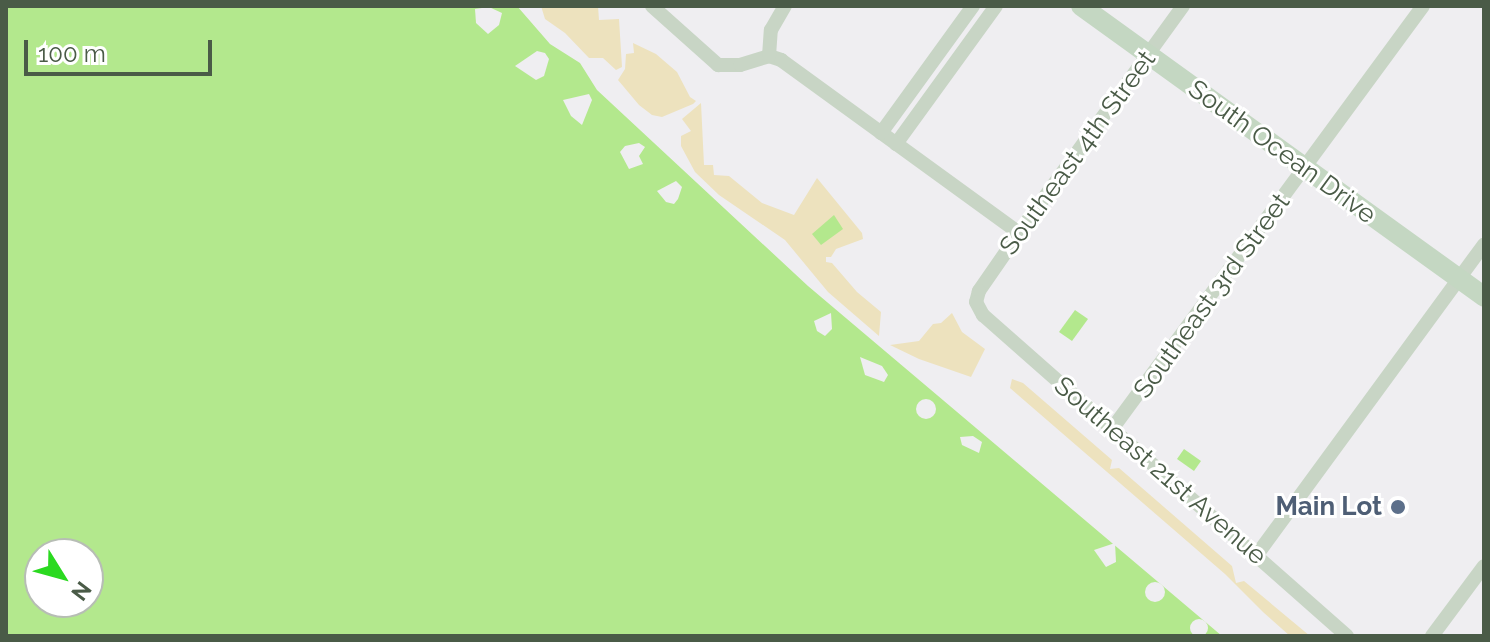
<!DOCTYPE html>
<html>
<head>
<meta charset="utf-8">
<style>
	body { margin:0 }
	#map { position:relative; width:1490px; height:642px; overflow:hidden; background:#efeef1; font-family:Raleway,sans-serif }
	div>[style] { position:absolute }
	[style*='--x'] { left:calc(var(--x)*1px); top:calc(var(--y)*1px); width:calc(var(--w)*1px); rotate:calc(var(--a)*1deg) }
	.green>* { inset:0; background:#ede2be }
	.water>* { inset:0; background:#b3e88d }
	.pier>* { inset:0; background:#efeef1 }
	.round { border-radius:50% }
	.street>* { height:14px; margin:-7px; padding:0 7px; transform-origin:7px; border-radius:7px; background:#c8d5c5 }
	.secondary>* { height:20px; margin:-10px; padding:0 10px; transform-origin:10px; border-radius:10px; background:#c4d7c2 }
	.dots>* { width:22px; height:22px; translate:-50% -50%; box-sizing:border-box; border:4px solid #fff; border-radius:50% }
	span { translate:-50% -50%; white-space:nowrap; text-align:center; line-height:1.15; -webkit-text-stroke:6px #fff; paint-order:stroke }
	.street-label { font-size:26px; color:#4a5b47 }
	.service-label { font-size:26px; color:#4e5e75; font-weight:700 }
	.right { translate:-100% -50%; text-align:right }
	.frame { position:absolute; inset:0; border:8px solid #4a5b47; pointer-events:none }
	.north { position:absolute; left:24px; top:538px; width:80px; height:80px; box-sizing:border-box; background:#fff; border:2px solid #b7bdb5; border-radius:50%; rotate:127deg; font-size:22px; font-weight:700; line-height:32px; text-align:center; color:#4a5b47 }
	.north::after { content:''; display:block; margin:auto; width:28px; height:36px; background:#2bd920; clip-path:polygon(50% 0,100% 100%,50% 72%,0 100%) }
	.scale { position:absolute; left:24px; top:40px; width:188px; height:36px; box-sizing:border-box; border:4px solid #4a5b47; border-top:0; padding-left:10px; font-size:24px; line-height:28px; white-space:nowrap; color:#4a5b47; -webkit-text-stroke:6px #fff; paint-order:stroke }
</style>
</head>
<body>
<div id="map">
	<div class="green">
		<div style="clip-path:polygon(541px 6px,598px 6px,599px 20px,619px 19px,622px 67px,616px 70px,603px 58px,589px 58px,565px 33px,545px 19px)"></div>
		<div style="clip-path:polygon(633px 43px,656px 54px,677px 72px,690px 97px,696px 101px,693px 104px,662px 117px,652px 115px,639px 105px,618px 80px,625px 69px,626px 54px,634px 53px)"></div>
		<div style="clip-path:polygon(701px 103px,704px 165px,713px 165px,714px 175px,729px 176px,762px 203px,794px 215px,817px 178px,862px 233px,863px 239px,836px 249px,831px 257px,826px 257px,826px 262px,832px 263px,857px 292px,881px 312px,879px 336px,828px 292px,785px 240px,719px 195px,695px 172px,681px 146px,681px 136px,691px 131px,682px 119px)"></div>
		<div style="clip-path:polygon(952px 313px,962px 332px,985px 349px,971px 377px,919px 359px,890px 345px,919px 341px,933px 324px,941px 323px)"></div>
		<div style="clip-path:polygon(1012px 379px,1023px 383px,1112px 460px,1110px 469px,1119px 468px,1232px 566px,1236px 583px,1244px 581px,1310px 636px,1290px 636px,1263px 612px,1225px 574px,1010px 388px)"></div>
	</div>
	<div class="water">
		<div style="clip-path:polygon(evenodd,6px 6px,517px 6px,550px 44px,580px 63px,597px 90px,808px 286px,1222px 636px,6px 636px,6px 6px,40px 554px,88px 554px,88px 602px,40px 602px,40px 554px)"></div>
		<div style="clip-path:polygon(834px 215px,843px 229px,821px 245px,812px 234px)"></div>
		<div style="clip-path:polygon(1075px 310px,1088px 319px,1072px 341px,1059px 332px)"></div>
		<div style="clip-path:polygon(1184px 449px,1201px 461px,1194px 471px,1177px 459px)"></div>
	</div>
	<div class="pier">
		<div style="clip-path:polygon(489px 7px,502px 13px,499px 25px,488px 34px,476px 23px,475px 9px)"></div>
		<div style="clip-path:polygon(537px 51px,545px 53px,549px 59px,544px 76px,536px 80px,515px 66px)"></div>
		<div style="clip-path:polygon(589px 94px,592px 100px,582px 125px,571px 116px,563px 100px)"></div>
		<div style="clip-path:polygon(639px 143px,645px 147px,639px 156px,643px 164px,629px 169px,620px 152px,625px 146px)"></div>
		<div style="clip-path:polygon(676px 181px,682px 187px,678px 199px,674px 204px,666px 202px,657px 191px)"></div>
		<div style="clip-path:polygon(831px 313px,832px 329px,825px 336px,817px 331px,814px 321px)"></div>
		<div style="clip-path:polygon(860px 357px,882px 366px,888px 375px,884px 382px,865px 375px)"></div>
		<div class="round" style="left:916px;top:399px;width:20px;height:20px"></div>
		<div style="clip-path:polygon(973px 436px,982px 442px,979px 453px,962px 445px,960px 437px)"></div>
		<div style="clip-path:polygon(1115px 543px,1116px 562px,1106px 567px,1094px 550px)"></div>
		<div class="round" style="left:1145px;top:582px;width:20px;height:20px"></div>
		<div class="round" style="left:1190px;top:619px;width:18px;height:18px"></div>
	</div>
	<div class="street">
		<div style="--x:652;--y:6;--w:89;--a:41.8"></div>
		<div style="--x:718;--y:65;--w:22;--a:0"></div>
		<div style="--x:740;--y:65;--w:30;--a:-17"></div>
		<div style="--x:769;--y:56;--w:13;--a:18"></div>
		<div style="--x:781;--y:60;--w:294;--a:36"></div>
		<div style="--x:1183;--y:6;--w:268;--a:125.9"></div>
		<div style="--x:1026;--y:223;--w:83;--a:124.7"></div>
		<div style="--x:979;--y:291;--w:11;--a:105"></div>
		<div style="--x:976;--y:302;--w:15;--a:62"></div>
		<div style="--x:983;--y:315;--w:485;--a:41.4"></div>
		<div style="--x:769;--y:56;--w:26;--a:-86"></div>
		<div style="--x:771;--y:30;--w:28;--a:-60"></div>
		<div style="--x:881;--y:133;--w:157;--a:-54.1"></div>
		<div style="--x:896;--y:144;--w:170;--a:-54.1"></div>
		<div style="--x:1112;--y:429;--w:525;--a:-53.68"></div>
		<div style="--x:1256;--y:556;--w:386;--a:-53.8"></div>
		<div style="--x:1432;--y:636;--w:87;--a:-53.4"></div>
	</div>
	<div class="secondary">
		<div style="--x:1081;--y:6;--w:497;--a:35.8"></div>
	</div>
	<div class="dots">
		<div style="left:1398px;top:507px;background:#5c6f8a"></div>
	</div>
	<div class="street-label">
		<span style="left:1282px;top:152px;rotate:36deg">South Ocean Drive</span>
		<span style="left:1078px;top:153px;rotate:-54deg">Southeast 4th Street</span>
		<span style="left:1212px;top:296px;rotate:-54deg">Southeast 3rd Street</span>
		<span style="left:1160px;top:471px;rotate:41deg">Southeast 21st Avenue</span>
	</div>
	<div class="service-label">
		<span class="right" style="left:1382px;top:507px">Main Lot</span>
	</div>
	<div class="frame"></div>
	<div class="north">N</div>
	<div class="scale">100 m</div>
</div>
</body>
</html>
